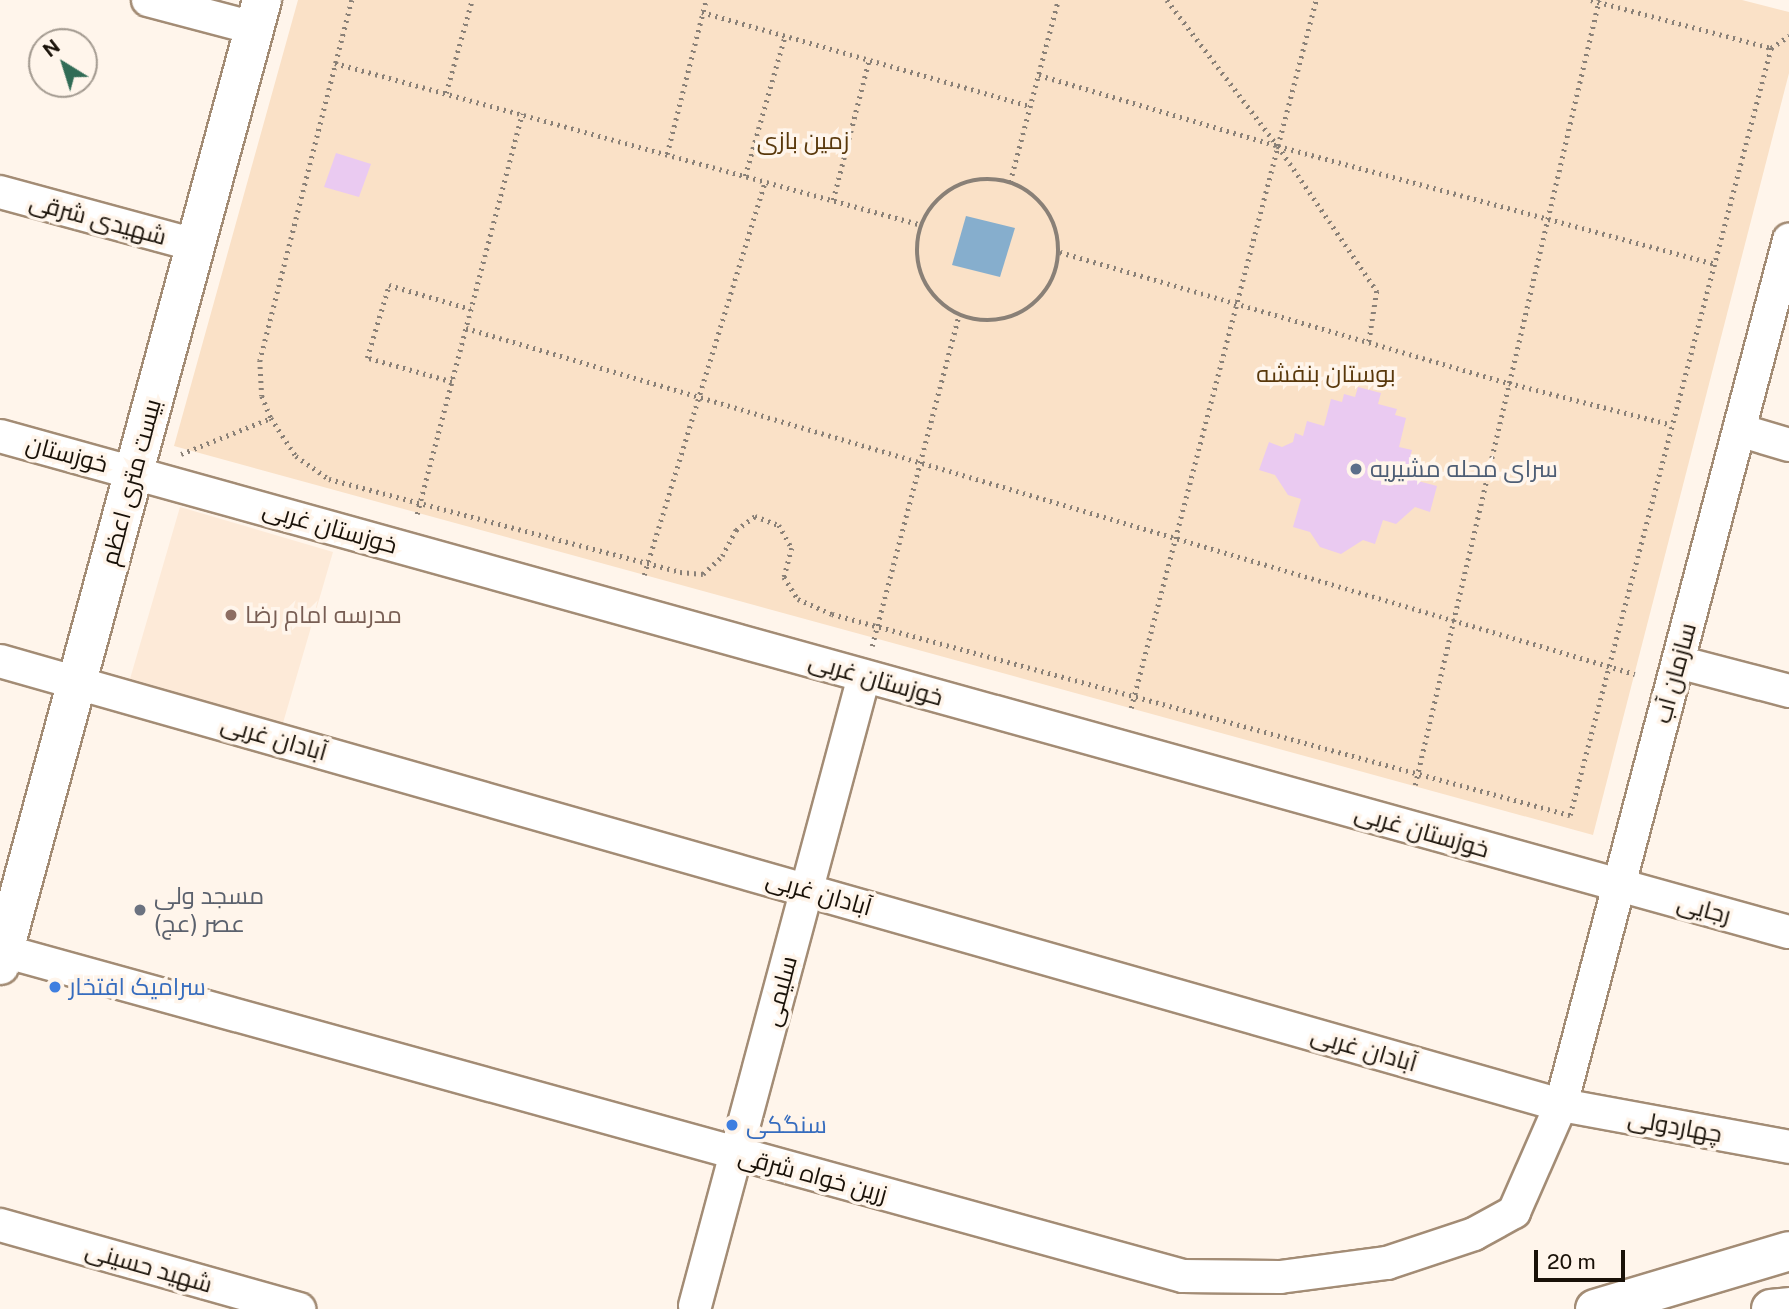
<!DOCTYPE html>
<html>
<head>
<meta charset="utf-8">
<style>
	body { margin:0 }
	#map { position:relative; width:1789px; height:1309px; overflow:hidden; background:#fff5eb; font-family:"Public Sans",Cairo,sans-serif }
	div>[style] { position:absolute }
	[style*='--x'] { left:calc(var(--x)*1px); top:calc(var(--y)*1px); width:calc(var(--w)*1px); rotate:calc(var(--a)*1deg) }
	.built>* { inset:0; background:#fdead8 }
	.green>* { inset:0; background:#fae1c7 }
	.water>* { inset:0; background:#86aecd }
	.building>* { inset:0; background:#eacaf1 }
	.path>* { height:4.5px; margin-top:-2.25px; transform-origin:0; background:repeating-linear-gradient(90deg,#898077 0 2px,transparent 0 7px) }
	.path>.ring { margin:-2.25px; padding:0; box-sizing:content-box; background:none; border:4.5px solid #898077; border-radius:50% }
	.roads { filter:drop-shadow(2px 0 #a38c75) drop-shadow(-2px 0 #a38c75) drop-shadow(0 2px #a38c75) drop-shadow(0 -2px #a38c75) }
	.minor>* { height:32px; margin:-16px; padding:0 16px; transform-origin:16px; border-radius:16px; background:#fff }
	.secondary>* { height:38px; margin:-19px; padding:0 19px; transform-origin:19px; border-radius:19px; background:#fff }
	.trunk>* { height:38px; margin:-19px; padding:0 19px; transform-origin:19px; border-radius:19px; background:#fff }
	.dots>* { width:19px; height:19px; translate:-50% -50%; box-sizing:border-box; border:4px solid #fff5eb; border-radius:50% }
	span { translate:-50% -50%; white-space:nowrap; text-align:center; line-height:1.15; -webkit-text-stroke:7px #fff5eb; paint-order:stroke }
	.park-label { font-size:24px; color:#59380b }
	.street-label { font-size:24px; color:#191108 }
	.service-label { font-size:24px; color:#4e5e75 }
	.left { translate:0 -50%; text-align:left }
	.education-label { font-size:24px; color:#785e54 }
	.worship-label { font-size:24px; color:#5b616d }
	.shop-label { font-size:24px; color:#366cbe }
	.north { position:absolute; left:28px; top:28px; width:70px; height:70px; box-sizing:border-box; background:#fff5eb; border:2px solid #a39a90; border-radius:50%; rotate:322deg; font-size:19px; font-weight:700; line-height:28px; text-align:center; color:#191108 }
	.north::after { content:''; display:block; margin:auto; width:24px; height:32px; background:#316c56; clip-path:polygon(50% 0,100% 100%,50% 72%,0 100%) }
	.scale { position:absolute; left:1534px; top:1250px; width:91px; height:32px; box-sizing:border-box; border:4px solid #191108; border-top:0; padding-left:9px; font-size:21px; line-height:24px; white-space:nowrap; color:#191108; -webkit-text-stroke:5px #fff5eb; paint-order:stroke }
</style>
</head>
<body>
<div id="map">
	<div class="built">
		<div style="clip-path:polygon(180px 507px,333px 552px,283px 723px,130px 679px)"></div>
	</div>
	<div class="green">
		<div style="clip-path:polygon(298px 0,1742px 0,1789px 12px,1789px 73px,1593px 835px,174px 446px)"></div>
	</div>
	<div class="water">
		<div style="clip-path:polygon(966px 216px,1015px 228px,1000px 277px,952px 265px)"></div>
	</div>
	<div class="building">
		<div style="clip-path:polygon(336px 153px,371px 164px,359px 197px,324px 187px)"></div>
		<div style="clip-path:polygon(1358px 387px,1381px 393px,1378px 404px,1397px 409px,1395px 415px,1406px 418px,1399px 447px,1412px 450px,1409px 462px,1418px 481px,1437px 486px,1430px 512px,1415px 507px,1396px 524px,1383px 520px,1375px 544px,1363px 540px,1341px 554px,1320px 547px,1310px 532px,1293px 527px,1301px 499px,1288px 495px,1275px 475px,1259px 470px,1269px 442px,1282px 447px,1293px 442px,1295px 433px,1303px 436px,1307px 421px,1324px 426px,1331px 399px,1342px 402px,1344px 394px,1355px 397px)"></div>
	</div>
	<div class="path">
		<div style="--x:352;--y:0;--w:372;--a:104.3"></div>
		<div style="--x:260;--y:360;--w:36;--a:87"></div>
		<div style="--x:262;--y:396;--w:24;--a:68"></div>
		<div style="--x:271;--y:418;--w:45;--a:56.7"></div>
		<div style="--x:296;--y:456;--w:40;--a:34.9"></div>
		<div style="--x:329;--y:479;--w:363;--a:14.8"></div>
		<div style="--x:680;--y:572;--w:23;--a:5"></div>
		<div style="--x:703;--y:574;--w:26;--a:-43"></div>
		<div style="--x:722;--y:556;--w:30;--a:-62"></div>
		<div style="--x:736;--y:530;--w:24;--a:-36"></div>
		<div style="--x:755;--y:516;--w:26;--a:21"></div>
		<div style="--x:779;--y:525;--w:26;--a:61"></div>
		<div style="--x:792;--y:548;--w:30;--a:105"></div>
		<div style="--x:784;--y:577;--w:26;--a:58"></div>
		<div style="--x:798;--y:599;--w:37;--a:24"></div>
		<div style="--x:832;--y:614;--w:765;--a:15.24"></div>
		<div style="--x:1570;--y:815;--w:793;--a:-75.32"></div>
		<div style="--x:1771;--y:48;--w:22;--a:-34"></div>
		<div style="--x:1167;--y:0;--w:183;--a:52.8"></div>
		<div style="--x:1278;--y:146;--w:176;--a:55.7"></div>
		<div style="--x:1377;--y:291;--w:52;--a:98.9"></div>
		<div style="--x:1591;--y:0;--w:186;--a:14.9"></div>
		<div style="--x:702;--y:12;--w:341;--a:16"></div>
		<div style="--x:335;--y:63;--w:609;--a:15.43"></div>
		<div style="--x:1039;--y:75;--w:249;--a:16.5"></div>
		<div style="--x:1278;--y:146;--w:453;--a:15.1"></div>
		<div style="--x:446;--y:93;--w:97;--a:-74.4"></div>
		<div style="--x:667;--y:154;--w:159;--a:-75.8"></div>
		<div style="--x:745;--y:176;--w:146;--a:-74.1"></div>
		<div class="ring" style="left:917px;top:179px;width:137.5px;height:137.5px"></div>
		<div style="--x:1010;--y:182;--w:188;--a:-75.2"></div>
		<div style="--x:833;--y:200;--w:145;--a:-75.6"></div>
		<div style="--x:1060;--y:252;--w:468;--a:16.3"></div>
		<div style="--x:1509;--y:383;--w:168;--a:14.4"></div>
		<div style="--x:466;--y:328;--w:1219;--a:16.49"></div>
		<div style="--x:452;--y:382;--w:88;--a:-164.2"></div>
		<div style="--x:367;--y:358;--w:76;--a:-73.2"></div>
		<div style="--x:389;--y:285;--w:85;--a:16.3"></div>
		<div style="--x:181;--y:454;--w:97;--a:-21.8"></div>
		<div style="--x:417;--y:514;--w:414;--a:-75.3"></div>
		<div style="--x:644;--y:575;--w:412;--a:-72.9"></div>
		<div style="--x:872;--y:646;--w:342;--a:-75.3"></div>
		<div style="--x:1131;--y:708;--w:732;--a:-75.36"></div>
		<div style="--x:1415;--y:785;--w:806;--a:-76.81"></div>
	</div>
	<div class="roads">
		<div class="minor">
			<div style="--x:148;--y:0;--w:110;--a:14.8"></div>
			<div style="--x:0;--y:192;--w:202;--a:15.2"></div>
			<div style="--x:1739;--y:430;--w:52;--a:16.7"></div>
			<div style="--x:0;--y:436;--w:1856;--a:15.5"></div>
			<div style="--x:0;--y:661;--w:1623;--a:15.88"></div>
			<div style="--x:1561;--y:1105;--w:232;--a:10.4"></div>
			<div style="--x:1678;--y:662;--w:115;--a:14.6"></div>
			<div style="--x:0;--y:950;--w:1227;--a:15.41"></div>
			<div style="--x:1183;--y:1276;--w:97;--a:0.6"></div>
			<div style="--x:1280;--y:1277;--w:108;--a:-7.5"></div>
			<div style="--x:1387;--y:1263;--w:92;--a:-18.4"></div>
			<div style="--x:1474;--y:1234;--w:46;--a:-28.8"></div>
			<div style="--x:1514;--y:1212;--w:117;--a:-66.3"></div>
			<div style="--x:1561;--y:1105;--w:895;--a:-75.23"></div>
			<div style="--x:0;--y:1225;--w:311;--a:15.7"></div>
			<div style="--x:695;--y:1306;--w:652;--a:-74.98"></div>
		</div>
		<div class="secondary">
			<div style="--x:0;--y:965;--w:1000;--a:-74.81"></div>
		</div>
		<div class="trunk">
			<div style="--x:1595;--y:1309;--w:202;--a:-16.6"></div>
			<div style="--x:1771;--y:1309;--w:18;--a:-6"></div>
		</div>
	</div>
	<div class="dots">
		<div style="left:1356px;top:469px;background:#5c6f8a"></div>
		<div style="left:231px;top:615px;background:#8d6e63"></div>
		<div style="left:140px;top:910px;background:#6b7280"></div>
		<div style="left:55px;top:987px;background:#3f7fe0"></div>
		<div style="left:732px;top:1125px;background:#3f7fe0"></div>
	</div>
	<div class="park-label">
		<span style="left:803px;top:141px">زمین بازی</span>
		<span style="left:1326px;top:374px">بوستان بنفشه</span>
	</div>
	<div class="street-label">
		<span style="left:98px;top:219px;rotate:15deg">شهیدی شرقی</span>
		<span style="left:67px;top:454px;rotate:15deg">خوزستان</span>
		<span style="left:131px;top:482px;rotate:-75deg">بیست متری اعظم</span>
		<span style="left:330px;top:527px;rotate:16deg">خوزستان غربی</span>
		<span style="left:1675px;top:673px;rotate:-75deg">سازمان آب</span>
		<span style="left:876px;top:679px;rotate:16deg">خوزستان غربی</span>
		<span style="left:274px;top:738px;rotate:16deg">آبادان غربی</span>
		<span style="left:1422px;top:831px;rotate:16deg">خوزستان غربی</span>
		<span style="left:819px;top:893px;rotate:16deg">آبادان غربی</span>
		<span style="left:1704px;top:909px;rotate:15deg">رجایی</span>
		<span style="left:780px;top:991px;rotate:-75deg">سلیمی</span>
		<span style="left:1364px;top:1049px;rotate:16deg">آبادان غربی</span>
		<span style="left:1675px;top:1126px;rotate:10deg">چهاردولی</span>
		<span style="left:813px;top:1175px;rotate:15deg">زرین خواه شرقی</span>
		<span style="left:149px;top:1267px;rotate:16deg">شهید حسینی</span>
	</div>
	<div class="service-label">
		<span class="left" style="left:1370px;top:469px">سرای محله مشیریه</span>
	</div>
	<div class="education-label">
		<span class="left" style="left:245px;top:615px">مدرسه امام رضا</span>
	</div>
	<div class="worship-label">
		<span class="left" style="left:154px;top:910px">مسجد ولی<br>عصر (عج)</span>
	</div>
	<div class="shop-label">
		<span class="left" style="left:69px;top:987px">سرامیک افتخار</span>
		<span class="left" style="left:746px;top:1125px">سنگکی</span>
	</div>
	<div class="north">N</div>
	<div class="scale">20 m</div>
</div>
</body>
</html>
